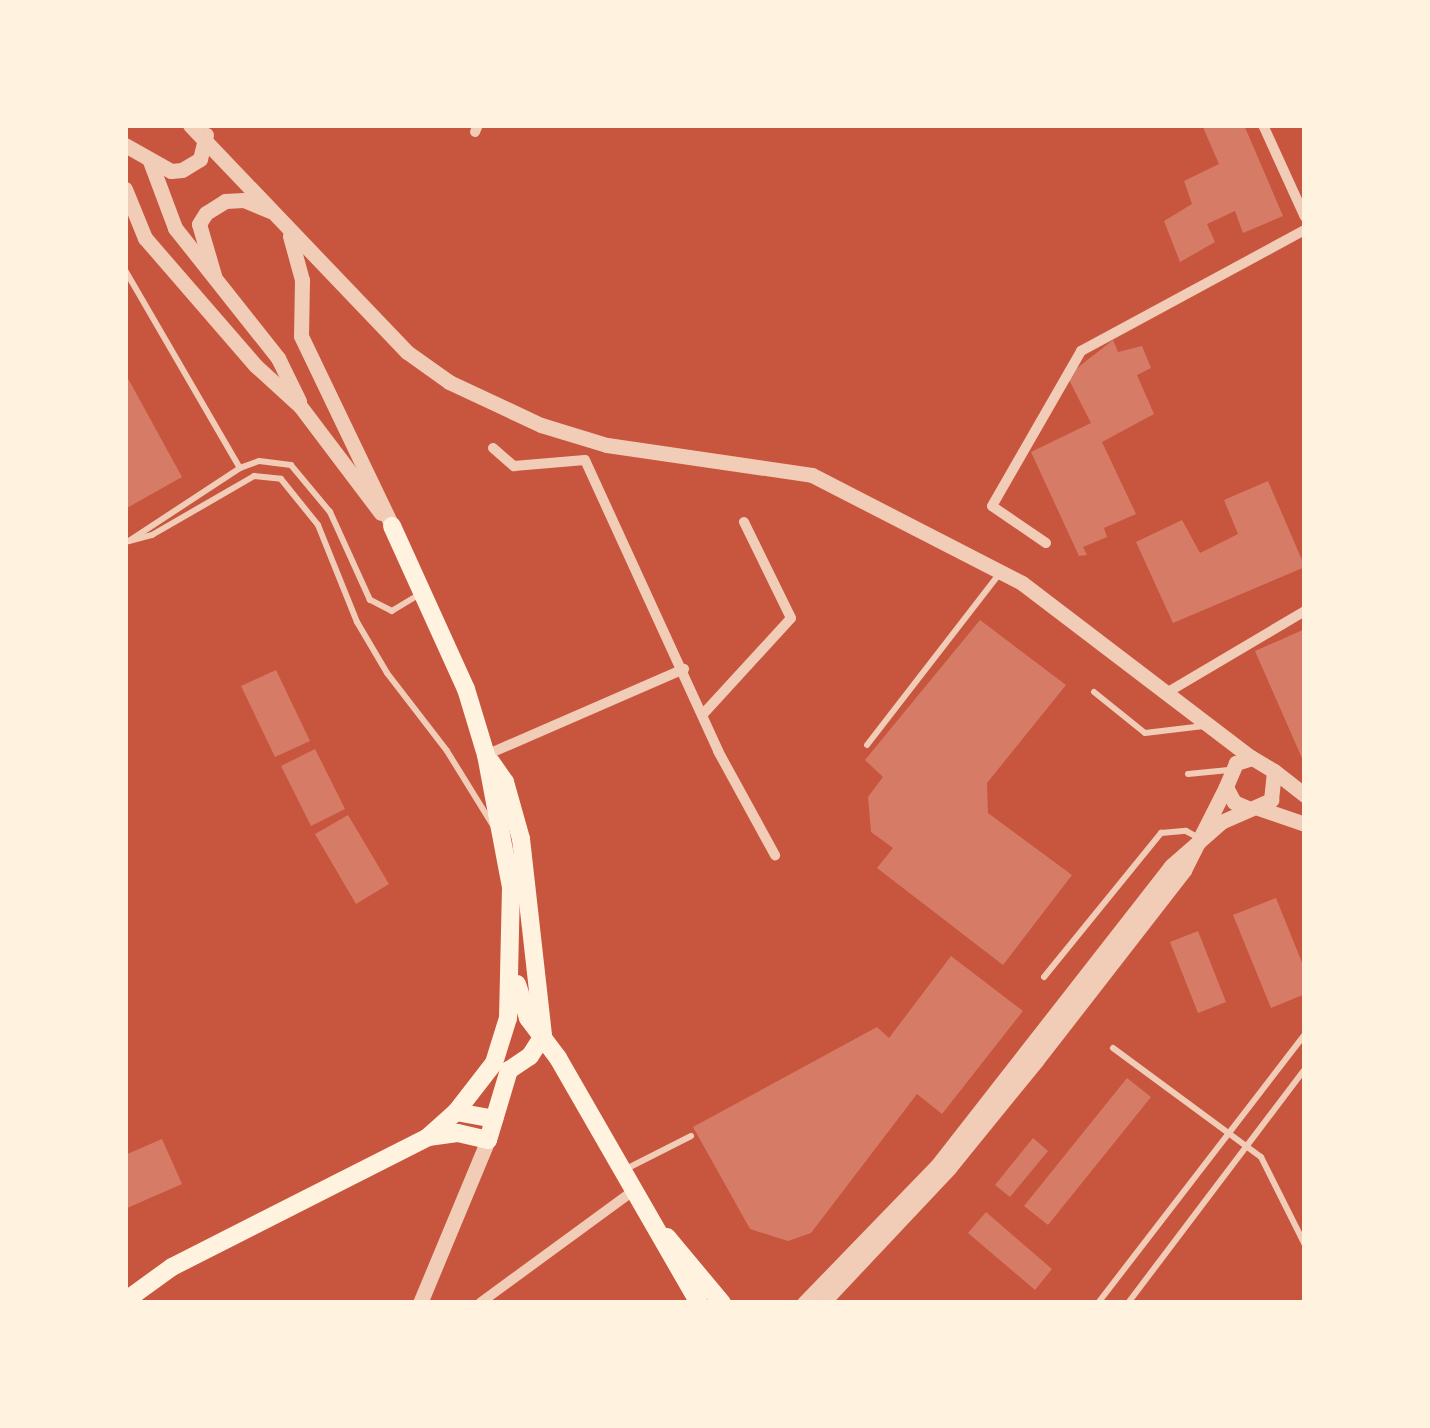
<!DOCTYPE html>
<html>
<head>
<meta charset="utf-8">
<style>
	body { margin:0 }
	#map { position:relative; width:1430px; height:1428px; overflow:hidden; background:#c8553d; font-family:"Golos Text",sans-serif }
	div>[style] { position:absolute }
	[style*='--x'] { left:calc(var(--x)*1px); top:calc(var(--y)*1px); width:calc(var(--w)*1px); rotate:calc(var(--a)*1deg) }
	.building>* { inset:0; background:#d67c66 }
	.service>* { height:6px; margin:-3px; padding:0 3px; transform-origin:3px; border-radius:3px; background:#f1ccb7 }
	.minor>* { height:10px; margin:-5px; padding:0 5px; transform-origin:5px; border-radius:5px; background:#f1ccb7 }
	.tertiary>* { height:15px; margin:-7.5px; padding:0 7.5px; transform-origin:7.5px; border-radius:7.5px; background:#f1ccb7 }
	.secondary>* { height:18px; margin:-9px; padding:0 9px; transform-origin:9px; border-radius:9px; background:#fff3e0 }
	span { translate:-50% -50%; white-space:nowrap; text-align:center; line-height:1.15; -webkit-text-stroke:8px #fff3e0; paint-order:stroke }
	.frame { position:absolute; inset:0; border:128px solid #fff3e0; pointer-events:none }
</style>
</head>
<body>
<div id="map">
	<div class="building">
		<div style="clip-path:polygon(1202px 125px,1244px 125px,1283px 216px,1243px 233px,1235px 211px,1207px 224px,1215px 242px,1180px 262px,1164px 221px,1192px 204px,1184px 181px,1219px 164px)"></div>
		<div style="clip-path:polygon(1113px 340px,1118px 352px,1142px 346px,1151px 368px,1137px 375px,1154px 414px,1102px 442px,1136px 514px,1104px 528px,1107px 537px,1083px 547px,1087px 555px,1079px 556px,1031px 452px,1091px 423px,1067px 376px)"></div>
		<div style="clip-path:polygon(125px 373px,182px 477px,125px 509px)"></div>
		<div style="clip-path:polygon(1268px 481px,1305px 567px,1173px 623px,1136px 542px,1182px 520px,1200px 553px,1238px 534px,1224px 500px)"></div>
		<div style="clip-path:polygon(980px 620px,1066px 685px,987px 783px,988px 813px,1072px 875px,1003px 965px,877px 868px,893px 848px,871px 832px,868px 797px,883px 777px,865px 760px)"></div>
		<div style="clip-path:polygon(1305px 629px,1305px 765px,1255px 651px)"></div>
		<div style="clip-path:polygon(276px 670px,310px 741px,275px 757px,241px 686px)"></div>
		<div style="clip-path:polygon(315px 749px,345px 809px,311px 826px,281px 766px)"></div>
		<div style="clip-path:polygon(348px 815px,389px 884px,356px 904px,315px 834px)"></div>
		<div style="clip-path:polygon(1276px 898px,1305px 970px,1305px 994px,1271px 1008px,1233px 915px)"></div>
		<div style="clip-path:polygon(1198px 931px,1226px 1002px,1198px 1013px,1170px 942px)"></div>
		<div style="clip-path:polygon(951px 956px,1023px 1011px,942px 1114px,917px 1094px,811px 1233px,788px 1241px,750px 1229px,693px 1127px,877px 1027px,889px 1038px)"></div>
		<div style="clip-path:polygon(1127px 1078px,1151px 1097px,1048px 1225px,1024px 1206px)"></div>
		<div style="clip-path:polygon(1033px 1138px,1048px 1151px,1010px 1197px,995px 1185px)"></div>
		<div style="clip-path:polygon(162px 1139px,182px 1184px,125px 1209px,125px 1155px)"></div>
		<div style="clip-path:polygon(986px 1212px,1052px 1269px,1035px 1290px,968px 1233px)"></div>
	</div>
	<div class="service">
		<div style="--x:125;--y:270;--w:229;--a:59.9"></div>
		<div style="--x:420;--y:594;--w:33;--a:149"></div>
		<div style="--x:392;--y:611;--w:25;--a:-153"></div>
		<div style="--x:370;--y:600;--w:97;--a:-114.4"></div>
		<div style="--x:330;--y:512;--w:61;--a:-129.7"></div>
		<div style="--x:291;--y:465;--w:32;--a:-173"></div>
		<div style="--x:259;--y:461;--w:20;--a:160"></div>
		<div style="--x:240;--y:468;--w:133;--a:146.7"></div>
		<div style="--x:129;--y:541;--w:24;--a:-15"></div>
		<div style="--x:152;--y:535;--w:118;--a:-30"></div>
		<div style="--x:254;--y:476;--w:27;--a:6"></div>
		<div style="--x:281;--y:479;--w:59;--a:51.2"></div>
		<div style="--x:318;--y:525;--w:105;--a:68.1"></div>
		<div style="--x:357;--y:622;--w:59;--a:59.5"></div>
		<div style="--x:387;--y:673;--w:98;--a:52.4"></div>
		<div style="--x:447;--y:751;--w:89;--a:58.3"></div>
		<div style="--x:1094;--y:692;--w:65;--a:38.8"></div>
		<div style="--x:1145;--y:733;--w:59;--a:-6.8"></div>
		<div style="--x:867;--y:745;--w:217;--a:-52.3"></div>
		<div style="--x:1188;--y:774;--w:41;--a:-5.6"></div>
		<div style="--x:1044;--y:977;--w:186;--a:-50.9"></div>
		<div style="--x:1161;--y:833;--w:25;--a:-5"></div>
		<div style="--x:1186;--y:831;--w:15;--a:28"></div>
		<div style="--x:1113;--y:1048;--w:184;--a:36.4"></div>
		<div style="--x:1261;--y:1157;--w:98;--a:63.4"></div>
		<div style="--x:626;--y:1169;--w:73;--a:-26.9"></div>
		<div style="--x:1098;--y:1303;--w:339;--a:-52.4"></div>
		<div style="--x:1128;--y:1303;--w:293;--a:-52.9"></div>
	</div>
	<div class="minor">
		<div style="--x:1263;--y:125;--w:101;--a:65.5"></div>
		<div style="--x:475;--y:132;--w:8;--a:-67"></div>
		<div style="--x:493;--y:448;--w:28;--a:41"></div>
		<div style="--x:514;--y:466;--w:71;--a:-4.8"></div>
		<div style="--x:585;--y:460;--w:320;--a:65.4"></div>
		<div style="--x:718;--y:751;--w:119;--a:61.3"></div>
		<div style="--x:1046;--y:543;--w:65;--a:-145.6"></div>
		<div style="--x:992;--y:506;--w:179;--a:-60.1"></div>
		<div style="--x:1081;--y:351;--w:255;--a:-28.4"></div>
		<div style="--x:1168;--y:692;--w:159;--a:-30.6"></div>
		<div style="--x:705;--y:712;--w:127;--a:-47.5"></div>
		<div style="--x:791;--y:618;--w:107;--a:-116.1"></div>
		<div style="--x:486;--y:755;--w:216;--a:-23.5"></div>
		<div style="--x:480;--y:1303;--w:193;--a:-36.2"></div>
	</div>
	<div class="tertiary">
		<div style="--x:190;--y:125;--w:314;--a:46.3"></div>
		<div style="--x:407;--y:352;--w:52;--a:35.5"></div>
		<div style="--x:449;--y:382;--w:102;--a:25.1"></div>
		<div style="--x:541;--y:425;--w:69;--a:16.9"></div>
		<div style="--x:607;--y:445;--w:207;--a:8.3"></div>
		<div style="--x:812;--y:475;--w:236;--a:27.2"></div>
		<div style="--x:1022;--y:583;--w:289;--a:37.3"></div>
		<div style="--x:125;--y:145;--w:53;--a:29.5"></div>
		<div style="--x:171;--y:171;--w:11;--a:-5"></div>
		<div style="--x:182;--y:170;--w:21;--a:-31"></div>
		<div style="--x:200;--y:159;--w:25;--a:-76"></div>
		<div style="--x:150;--y:161;--w:72;--a:69.5"></div>
		<div style="--x:175;--y:228;--w:166;--a:51.6"></div>
		<div style="--x:278;--y:358;--w:48;--a:64"></div>
		<div style="--x:125;--y:189;--w:53;--a:67.8"></div>
		<div style="--x:145;--y:238;--w:169;--a:49.1"></div>
		<div style="--x:256;--y:366;--w:59;--a:42.3"></div>
		<div style="--x:300;--y:406;--w:134;--a:52.9"></div>
		<div style="--x:290;--y:236;--w:46;--a:74.7"></div>
		<div style="--x:302;--y:280;--w:56;--a:91"></div>
		<div style="--x:301;--y:336;--w:211;--a:64.4"></div>
		<div style="--x:214;--y:275;--w:53;--a:-106.4"></div>
		<div style="--x:199;--y:224;--w:13;--a:-58"></div>
		<div style="--x:206;--y:213;--w:22;--a:-32"></div>
		<div style="--x:225;--y:201;--w:19;--a:-3"></div>
		<div style="--x:244;--y:200;--w:28;--a:23"></div>
		<div style="--x:1274;--y:771;--w:39;--a:38"></div>
		<div style="--x:1258;--y:808;--w:50;--a:18.8"></div>
		<div style="--x:420;--y:1303;--w:177;--a:-67.4"></div>
		<div style="--x:804;--y:1303;--w:190;--a:-45.9"></div>
		<div style="--x:936;--y:1167;--w:382;--a:-52"></div>
		<div style="--x:1171;--y:866;--w:67;--a:-41.3"></div>
		<div style="--x:1221;--y:822;--w:55;--a:-23.7"></div>
		<div style="--x:1271;--y:800;--w:29;--a:-84"></div>
		<div style="--x:1274;--y:771;--w:26;--a:-149"></div>
		<div style="--x:1252;--y:758;--w:17;--a:163"></div>
		<div style="--x:1236;--y:763;--w:26;--a:113"></div>
		<div style="--x:1226;--y:787;--w:17;--a:62"></div>
		<div style="--x:1234;--y:802;--w:17;--a:24"></div>
		<div style="--x:822;--y:1303;--w:185;--a:-46.7"></div>
		<div style="--x:949;--y:1168;--w:138;--a:-50.9"></div>
		<div style="--x:1036;--y:1061;--w:242;--a:-52.2"></div>
		<div style="--x:1184;--y:870;--w:93;--a:-63.2"></div>
	</div>
	<div class="secondary">
		<div style="--x:392;--y:526;--w:179;--a:65.6"></div>
		<div style="--x:466;--y:689;--w:69;--a:73.1"></div>
		<div style="--x:486;--y:755;--w:134;--a:79.3"></div>
		<div style="--x:511;--y:887;--w:131;--a:91.3"></div>
		<div style="--x:508;--y:1018;--w:47;--a:107.3"></div>
		<div style="--x:494;--y:1063;--w:62;--a:127.8"></div>
		<div style="--x:491;--y:762;--w:24;--a:55"></div>
		<div style="--x:505;--y:782;--w:59;--a:74.3"></div>
		<div style="--x:521;--y:839;--w:198;--a:83.6"></div>
		<div style="--x:543;--y:1036;--w:24;--a:123"></div>
		<div style="--x:530;--y:1056;--w:25;--a:146"></div>
		<div style="--x:509;--y:1070;--w:73;--a:106.7"></div>
		<div style="--x:488;--y:1140;--w:32;--a:-167"></div>
		<div style="--x:457;--y:1133;--w:29;--a:172"></div>
		<div style="--x:428;--y:1137;--w:38;--a:-42"></div>
		<div style="--x:456;--y:1112;--w:39;--a:10"></div>
		<div style="--x:517;--y:984;--w:36;--a:72"></div>
		<div style="--x:528;--y:1018;--w:50;--a:53.1"></div>
		<div style="--x:558;--y:1058;--w:283;--a:60.1"></div>
		<div style="--x:667;--y:1237;--w:86;--a:50.2"></div>
		<div style="--x:125;--y:1301;--w:58;--a:-35.9"></div>
		<div style="--x:172;--y:1267;--w:287;--a:-26.9"></div>
	</div>
	<div class="frame"></div>
</div>
</body>
</html>
